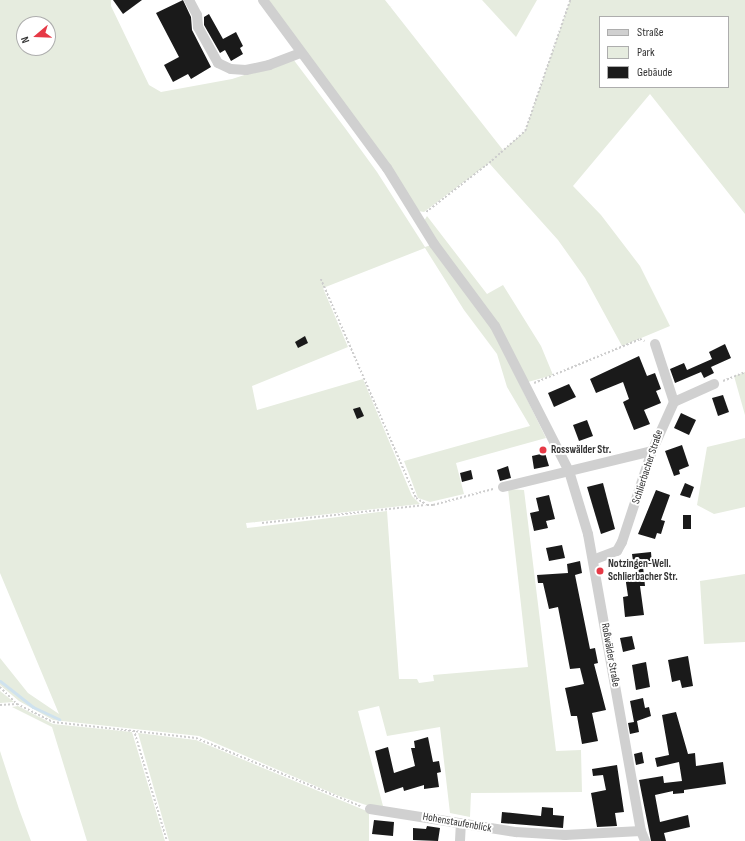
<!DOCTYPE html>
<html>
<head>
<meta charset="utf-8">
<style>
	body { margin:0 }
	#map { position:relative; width:745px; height:841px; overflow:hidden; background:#fff; font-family:"Sofia Sans Condensed",sans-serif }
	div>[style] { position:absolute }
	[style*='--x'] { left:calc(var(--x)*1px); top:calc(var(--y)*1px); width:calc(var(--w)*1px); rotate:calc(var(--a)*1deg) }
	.green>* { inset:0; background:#e6ecdf }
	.stream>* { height:3px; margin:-1.5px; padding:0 1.5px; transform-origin:1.5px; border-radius:1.5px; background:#cfe2ee }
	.building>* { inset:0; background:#1a1a1a }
	.path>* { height:1.5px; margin-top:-0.75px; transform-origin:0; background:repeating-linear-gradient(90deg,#cdcdcd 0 2px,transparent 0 4px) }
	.minor>* { height:10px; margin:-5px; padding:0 5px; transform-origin:5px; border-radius:5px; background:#d0d0d0 }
	.dots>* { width:11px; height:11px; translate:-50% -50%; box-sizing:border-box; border:2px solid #fff; border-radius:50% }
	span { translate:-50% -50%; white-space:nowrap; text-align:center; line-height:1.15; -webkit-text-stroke:4px #fff; paint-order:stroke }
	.poi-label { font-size:11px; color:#333; font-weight:700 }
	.left { translate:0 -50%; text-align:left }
	.street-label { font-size:11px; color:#333 }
	.legend { position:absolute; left:599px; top:16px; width:130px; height:72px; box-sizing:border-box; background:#fff; border:1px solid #adadad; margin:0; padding:5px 7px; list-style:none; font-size:12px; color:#333 }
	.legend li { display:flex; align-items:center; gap:8px; height:20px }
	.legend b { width:20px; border:1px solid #adadad }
	.north { position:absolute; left:16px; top:16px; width:40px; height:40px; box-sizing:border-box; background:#fff; border:1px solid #adadad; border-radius:50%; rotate:251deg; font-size:11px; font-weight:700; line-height:16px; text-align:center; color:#333 }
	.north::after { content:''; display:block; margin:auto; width:14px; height:18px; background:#e63946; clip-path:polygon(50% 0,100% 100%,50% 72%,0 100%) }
</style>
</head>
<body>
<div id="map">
	<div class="green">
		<div style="clip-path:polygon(evenodd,0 0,111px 0,111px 6px,149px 85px,161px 92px,232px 79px,293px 59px,345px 128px,377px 172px,425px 247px,431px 245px,493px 330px,546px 438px,456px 463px,464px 494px,430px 502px,418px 498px,404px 461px,530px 426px,507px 387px,497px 354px,464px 310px,425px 248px,323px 288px,348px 347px,252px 386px,257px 410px,363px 379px,412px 496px,420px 504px,246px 523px,247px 528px,387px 511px,399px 679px,417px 679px,419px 683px,434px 681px,433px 675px,528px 667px,508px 489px,524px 490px,556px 751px,581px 750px,582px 792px,471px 793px,470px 817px,450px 813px,440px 727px,387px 736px,379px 706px,358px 711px,383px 806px,369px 806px,339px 796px,199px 736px,53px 720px,19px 701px,0 685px,0 658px,28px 693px,59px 714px,0 573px,0 0,24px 24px,48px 24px,48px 48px,24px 48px,24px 24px)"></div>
		<div style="clip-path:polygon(evenodd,267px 0,385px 0,503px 150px,525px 131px,570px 0,745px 0,745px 214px,650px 94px,573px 186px,601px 215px,640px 266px,670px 326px,622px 346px,585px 278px,558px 240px,489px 163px,424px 212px,418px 211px,267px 0,600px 17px,728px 17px,728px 87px,600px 87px,600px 17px)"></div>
		<div style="clip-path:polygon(482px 0,537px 0,516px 37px)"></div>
		<div style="clip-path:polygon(427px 216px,487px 294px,503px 285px,541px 346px,553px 375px,528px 382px,424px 221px)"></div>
		<div style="clip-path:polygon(745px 372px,745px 415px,734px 376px)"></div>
		<div style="clip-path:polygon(745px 438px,745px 507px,714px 514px,697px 505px,707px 447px)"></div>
		<div style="clip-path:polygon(745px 574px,745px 642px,704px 644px,700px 581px)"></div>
		<div style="clip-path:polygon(0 691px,14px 702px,0 703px)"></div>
		<div style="clip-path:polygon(18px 706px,53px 724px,132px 732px,165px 841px,87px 841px,52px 727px,12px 707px)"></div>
		<div style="clip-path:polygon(138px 733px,196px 740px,369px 812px,369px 841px,169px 841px)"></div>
		<div style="clip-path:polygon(0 751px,19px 809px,31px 841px,0 841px)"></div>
	</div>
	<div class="stream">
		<div style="--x:0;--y:681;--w:42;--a:38.2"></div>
		<div style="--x:33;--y:707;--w:29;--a:25"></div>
	</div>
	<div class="building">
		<div style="clip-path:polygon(113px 0,142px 0,123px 14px)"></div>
		<div style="clip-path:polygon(183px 0,191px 17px,192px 30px,211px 67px,191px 79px,188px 74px,173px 82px,164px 65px,179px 57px,156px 13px)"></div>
		<div style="clip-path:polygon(209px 14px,223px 39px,236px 32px,243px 46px,240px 48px,243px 54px,231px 61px,225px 50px,220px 53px,204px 25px,204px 17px)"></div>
		<div style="clip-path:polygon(305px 336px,308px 343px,298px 348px,295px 342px)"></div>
		<div style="clip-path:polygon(725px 344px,731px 358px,711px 367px,714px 373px,704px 378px,701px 372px,675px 383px,670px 369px,684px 363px,687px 370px,712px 359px,709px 352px)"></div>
		<div style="clip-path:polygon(639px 356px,647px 376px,655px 373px,661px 389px,656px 391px,661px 403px,644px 410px,650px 424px,634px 430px,623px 402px,629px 399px,623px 382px,596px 393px,590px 379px)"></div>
		<div style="clip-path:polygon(569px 384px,576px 397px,554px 407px,548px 393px)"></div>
		<div style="clip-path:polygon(723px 395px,729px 412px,718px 416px,712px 398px)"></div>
		<div style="clip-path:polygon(360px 407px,364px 416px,357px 419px,353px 409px)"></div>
		<div style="clip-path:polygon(681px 413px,696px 420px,689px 435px,674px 428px)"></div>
		<div style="clip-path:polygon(587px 420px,593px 436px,579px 441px,573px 425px)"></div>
		<div style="clip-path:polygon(682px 445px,689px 466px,679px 470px,680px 474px,674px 476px,665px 451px)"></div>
		<div style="clip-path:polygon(545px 453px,549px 466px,534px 469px,532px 456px)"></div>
		<div style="clip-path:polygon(508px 466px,511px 478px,500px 481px,497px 470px)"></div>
		<div style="clip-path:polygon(471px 470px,473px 479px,462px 482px,460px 473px)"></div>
		<div style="clip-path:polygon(603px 483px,615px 529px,601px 534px,587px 487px)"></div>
		<div style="clip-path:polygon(685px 483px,694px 487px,690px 498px,680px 495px)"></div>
		<div style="clip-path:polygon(656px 490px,670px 495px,661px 520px,665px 521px,661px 534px,657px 533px,655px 539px,638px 534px)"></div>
		<div style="clip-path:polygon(549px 495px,555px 519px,546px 521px,548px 528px,534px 531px,530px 513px,539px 511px,536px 498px)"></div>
		<div style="clip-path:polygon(683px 515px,691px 515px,691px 529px,683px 529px)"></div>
		<div style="clip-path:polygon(562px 545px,565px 558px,549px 561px,546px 548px)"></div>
		<div style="clip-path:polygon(651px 552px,652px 565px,643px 566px,645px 586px,640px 586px,644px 615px,625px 617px,623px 597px,628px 596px,625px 576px,635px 575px,632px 554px)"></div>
		<div style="clip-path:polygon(580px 561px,582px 573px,575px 575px,590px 649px,595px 648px,598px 663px,594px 664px,606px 710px,592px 713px,598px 741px,582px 744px,577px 716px,571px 716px,565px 688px,584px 684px,580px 668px,570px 669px,558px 607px,549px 609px,543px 583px,538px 583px,537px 575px,568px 573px,567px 564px)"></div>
		<div style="clip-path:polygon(632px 636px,635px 649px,623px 652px,620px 638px)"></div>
		<div style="clip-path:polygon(688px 656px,693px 686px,682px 688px,680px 680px,672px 682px,668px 660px)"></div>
		<div style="clip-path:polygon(646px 662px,650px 687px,636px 690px,632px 665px)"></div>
		<div style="clip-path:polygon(643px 698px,645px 708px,649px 707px,651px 716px,637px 721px,639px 732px,630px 734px,628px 723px,634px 722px,630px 701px)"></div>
		<div style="clip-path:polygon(676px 712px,688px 754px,695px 753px,696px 766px,723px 762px,726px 784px,684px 790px,684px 793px,673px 794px,673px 791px,655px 795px,660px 822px,688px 815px,690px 827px,664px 833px,666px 841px,651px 841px,639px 780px,663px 776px,664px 783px,682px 781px,679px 762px,657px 767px,655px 758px,669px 755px,662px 715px)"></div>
		<div style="clip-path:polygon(428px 737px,433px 762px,439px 761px,441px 772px,437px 773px,439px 787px,424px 789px,424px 785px,404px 791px,403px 787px,385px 793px,375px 751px,388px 747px,394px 773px,415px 766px,411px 748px,415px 748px,414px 741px)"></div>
		<div style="clip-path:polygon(642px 752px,644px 763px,636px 765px,634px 754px)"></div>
		<div style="clip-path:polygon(617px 765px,624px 812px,615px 813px,617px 826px,597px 827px,591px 793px,606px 790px,603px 775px,593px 776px,592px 769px)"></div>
		<div style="clip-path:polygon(542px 807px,553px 808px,553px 815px,564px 816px,563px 828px,501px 823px,502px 812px,541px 816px)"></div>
		<div style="clip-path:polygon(374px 820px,394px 822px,393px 836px,372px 834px)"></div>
		<div style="clip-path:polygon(427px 826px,440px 828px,438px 841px,413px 840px,413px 828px,426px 829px)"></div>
	</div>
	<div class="path">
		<div style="--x:426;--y:212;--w:80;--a:-37.9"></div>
		<div style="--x:489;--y:163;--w:48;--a:-41.6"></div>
		<div style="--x:525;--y:131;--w:139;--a:-71"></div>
		<div style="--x:321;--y:279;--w:239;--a:66.5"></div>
		<div style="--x:416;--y:498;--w:13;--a:32"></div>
		<div style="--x:427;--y:505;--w:6;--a:0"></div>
		<div style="--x:433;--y:505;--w:62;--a:-14.9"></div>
		<div style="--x:723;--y:381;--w:24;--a:-22"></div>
		<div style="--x:534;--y:383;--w:115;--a:-22.5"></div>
		<div style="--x:640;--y:339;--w:5;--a:22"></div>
		<div style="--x:262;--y:523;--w:164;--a:-6.3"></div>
		<div style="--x:0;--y:687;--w:24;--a:45"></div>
		<div style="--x:17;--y:704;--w:40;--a:26.6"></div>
		<div style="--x:53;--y:722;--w:144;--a:6.4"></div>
		<div style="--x:196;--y:738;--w:178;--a:22.5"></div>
		<div style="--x:0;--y:705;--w:17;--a:-3"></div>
		<div style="--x:134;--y:730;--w:116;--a:73.4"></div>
	</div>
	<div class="minor">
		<div style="--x:189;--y:0;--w:17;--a:62"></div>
		<div style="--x:197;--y:15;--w:12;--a:85"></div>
		<div style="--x:198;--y:27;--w:41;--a:60.9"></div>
		<div style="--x:218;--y:63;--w:14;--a:25"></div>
		<div style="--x:231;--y:69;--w:15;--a:4"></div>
		<div style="--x:246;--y:70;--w:24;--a:-12"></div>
		<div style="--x:269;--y:65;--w:34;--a:-21"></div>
		<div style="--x:263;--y:0;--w:209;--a:53.6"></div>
		<div style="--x:387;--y:168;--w:89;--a:58.3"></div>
		<div style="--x:434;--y:244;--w:102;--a:53.4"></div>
		<div style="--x:495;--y:326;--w:163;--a:63"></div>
		<div style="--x:569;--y:471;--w:66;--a:73.2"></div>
		<div style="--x:588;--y:534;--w:302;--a:79.9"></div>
		<div style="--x:641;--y:831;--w:11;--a:68"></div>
		<div style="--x:655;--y:344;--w:61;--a:71.9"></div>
		<div style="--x:503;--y:487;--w:153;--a:-13.6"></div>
		<div style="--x:593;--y:560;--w:26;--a:-21"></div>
		<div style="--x:617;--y:551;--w:10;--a:-61"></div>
		<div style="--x:622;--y:542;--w:96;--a:-71.8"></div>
		<div style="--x:652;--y:451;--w:54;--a:-65.8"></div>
		<div style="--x:674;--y:402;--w:44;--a:-24.2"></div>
		<div style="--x:370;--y:809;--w:148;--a:9"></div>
		<div style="--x:516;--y:832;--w:49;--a:3.5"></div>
		<div style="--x:565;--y:835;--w:76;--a:-3"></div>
		<div style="--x:460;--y:841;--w:17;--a:-87"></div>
	</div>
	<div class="dots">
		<div style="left:543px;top:450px;background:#e63946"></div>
		<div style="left:600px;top:571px;background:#e63946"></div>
	</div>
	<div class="poi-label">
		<span class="left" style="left:551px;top:450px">Rosswälder Str.</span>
		<span class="left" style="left:608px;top:571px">Notzingen-Well.<br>Schlierbacher Str.</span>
	</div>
	<div class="street-label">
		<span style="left:648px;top:467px;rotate:-72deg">Schlierbacher Straße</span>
		<span style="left:610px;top:655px;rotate:80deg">Roßwälder Straße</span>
		<span style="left:457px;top:823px;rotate:10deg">Hohenstaufenblick</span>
	</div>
	<ul class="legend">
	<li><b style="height:5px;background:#d0d0d0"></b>Straße</li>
	<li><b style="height:11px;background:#e6ecdf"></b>Park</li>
	<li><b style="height:11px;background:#1a1a1a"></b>Gebäude</li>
	</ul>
	<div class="north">N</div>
</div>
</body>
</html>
